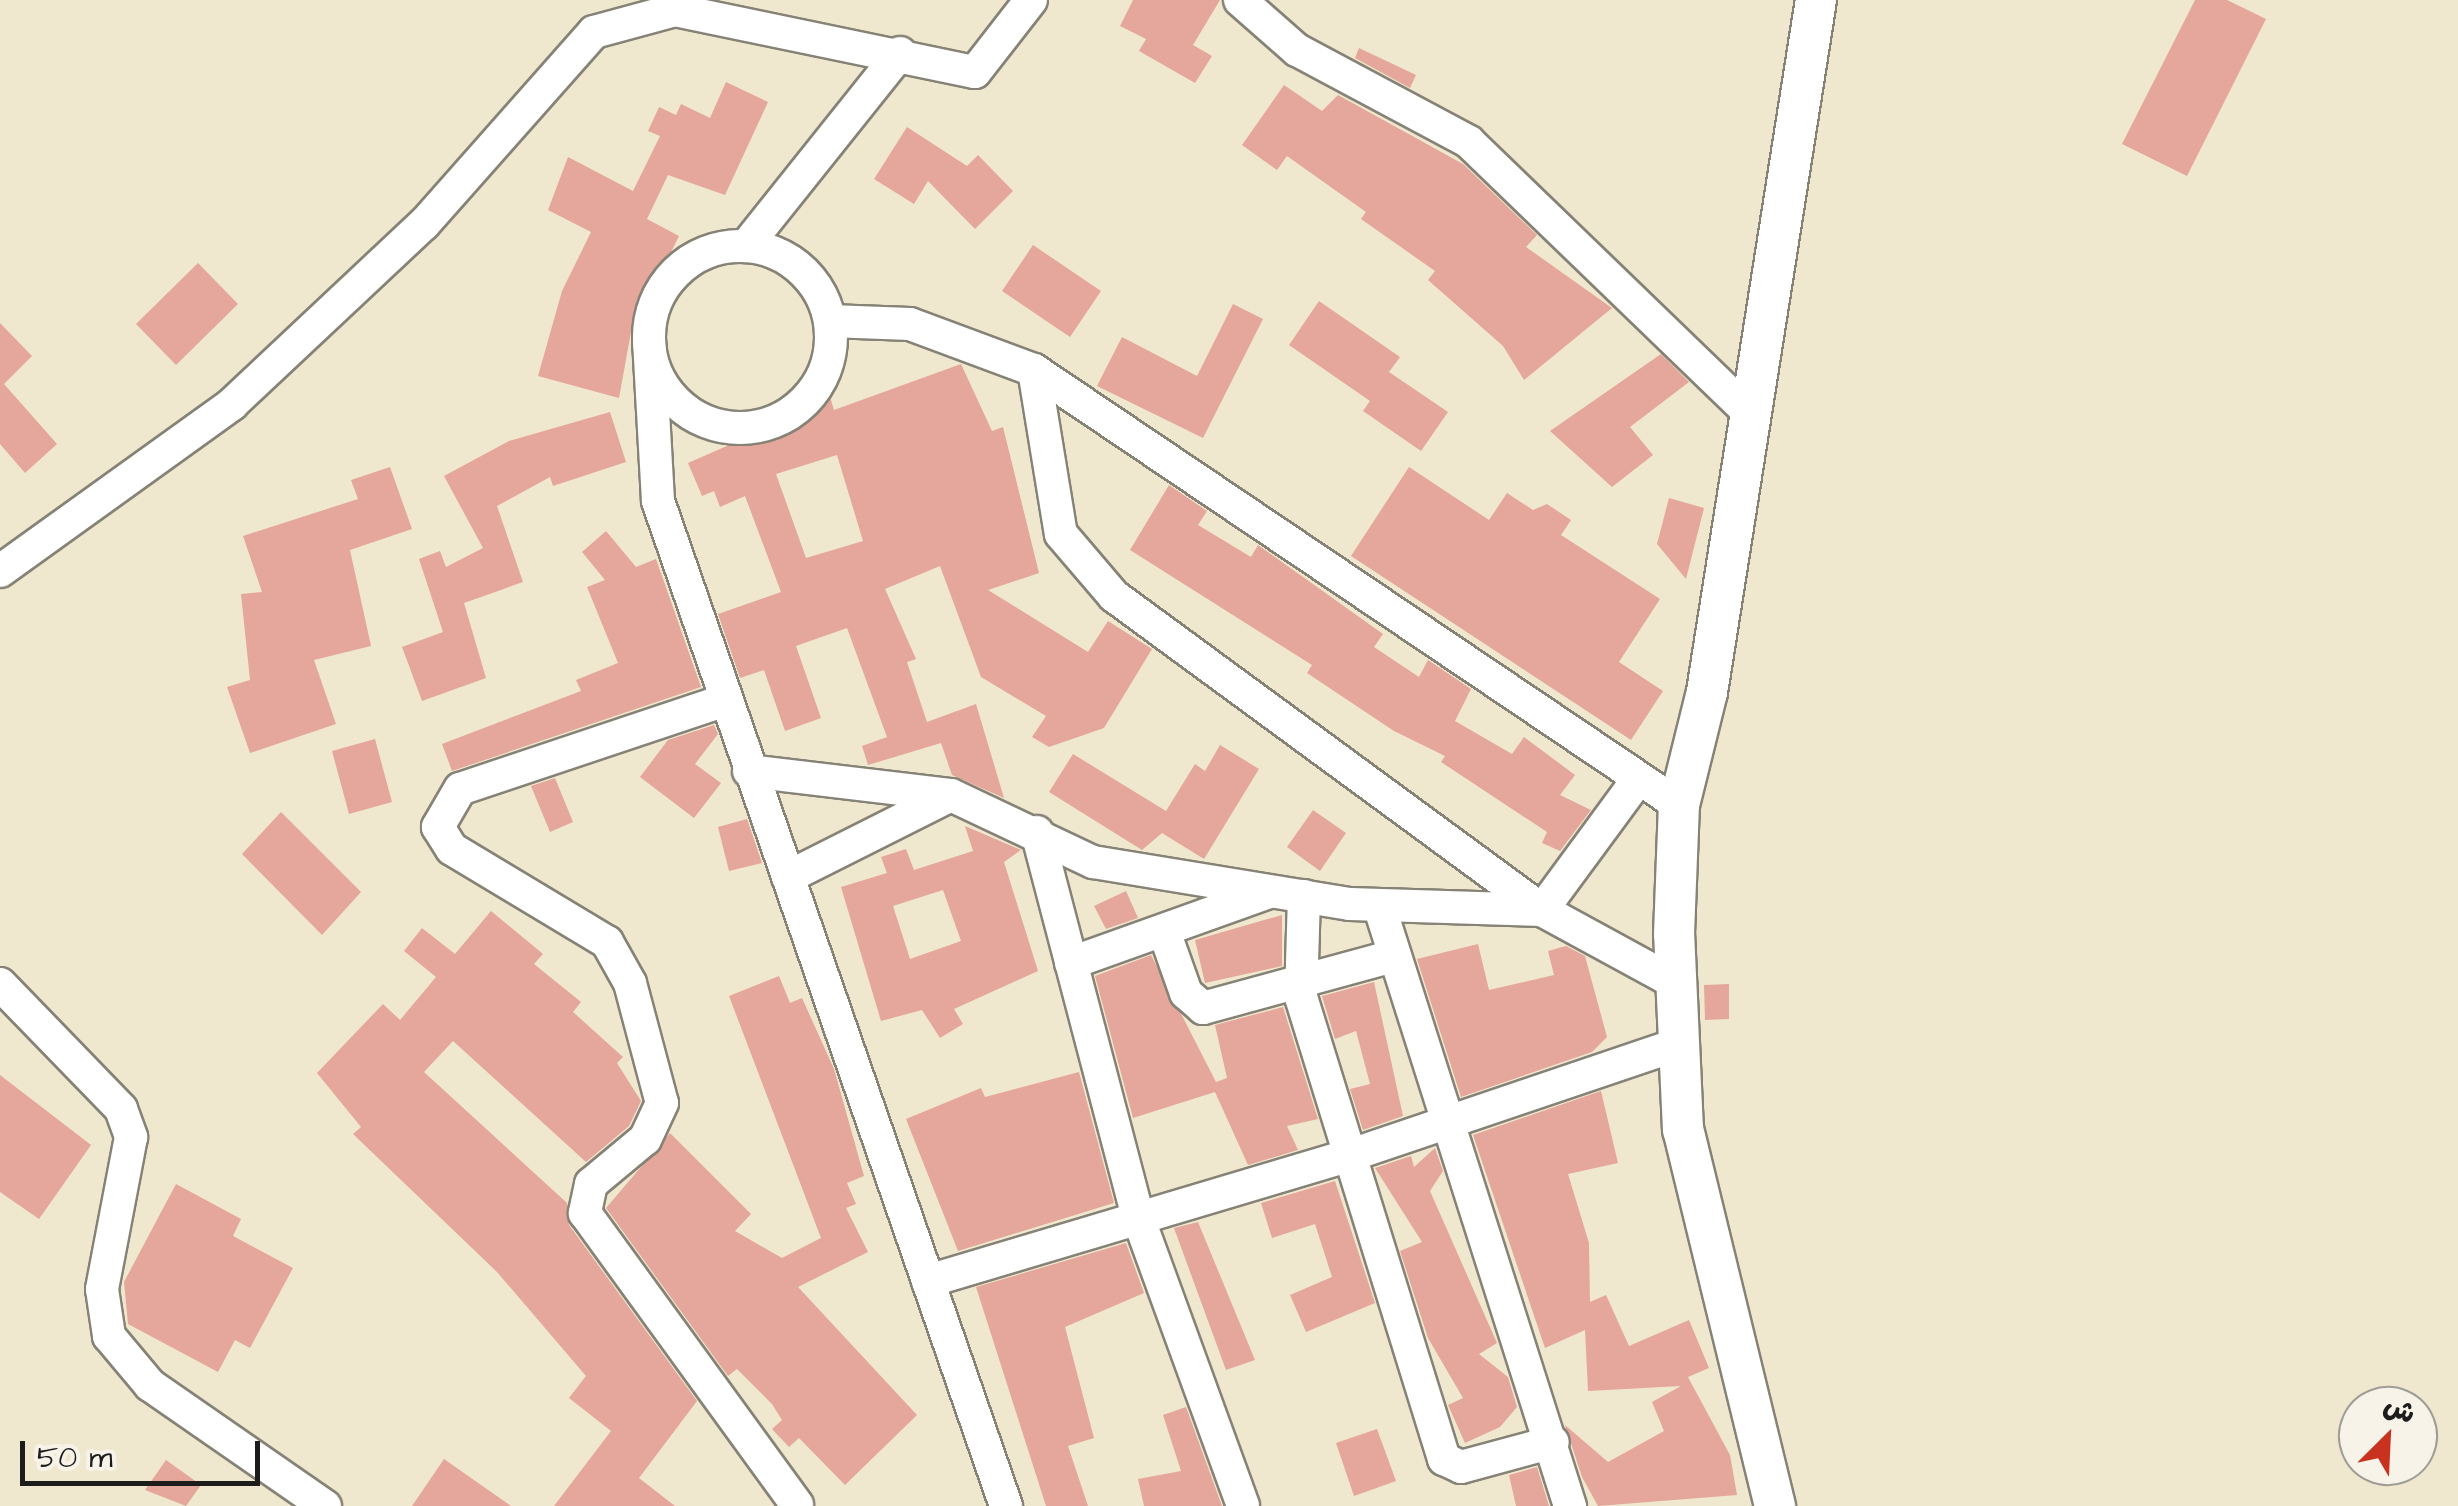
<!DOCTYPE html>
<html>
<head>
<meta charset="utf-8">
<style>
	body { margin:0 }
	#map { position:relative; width:2458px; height:1506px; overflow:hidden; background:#efe8cf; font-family:"Architects Daughter","Playpen Sans Arabic",sans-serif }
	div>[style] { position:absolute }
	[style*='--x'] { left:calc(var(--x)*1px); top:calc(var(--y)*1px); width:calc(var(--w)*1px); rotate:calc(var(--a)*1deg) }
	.building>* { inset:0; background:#e5a69b }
	.roads { filter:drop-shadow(2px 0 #868276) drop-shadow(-2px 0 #868276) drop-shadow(0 2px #868276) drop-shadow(0 -2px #868276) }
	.minor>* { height:32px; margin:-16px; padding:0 16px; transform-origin:16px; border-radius:16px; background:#fff }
	.minor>.ring { margin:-16px; padding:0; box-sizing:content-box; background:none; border:32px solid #fff; border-radius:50% }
	.tertiary>* { height:40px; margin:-20px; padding:0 20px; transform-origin:20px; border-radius:20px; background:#fff }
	span { translate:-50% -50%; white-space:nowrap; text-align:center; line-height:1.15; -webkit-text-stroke:8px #f7f3e8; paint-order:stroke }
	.north { position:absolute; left:2338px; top:1386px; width:100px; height:100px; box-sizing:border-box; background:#f7f3e8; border:2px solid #9f9d96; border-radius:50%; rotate:24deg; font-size:28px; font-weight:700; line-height:40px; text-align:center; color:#1c1c1c }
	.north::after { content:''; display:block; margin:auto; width:35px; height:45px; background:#c8321e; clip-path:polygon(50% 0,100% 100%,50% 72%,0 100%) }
	.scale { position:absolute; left:20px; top:1441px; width:240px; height:45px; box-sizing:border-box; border:5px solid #1c1c1c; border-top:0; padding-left:12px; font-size:30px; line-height:35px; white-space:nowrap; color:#1c1c1c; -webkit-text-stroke:8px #f7f3e8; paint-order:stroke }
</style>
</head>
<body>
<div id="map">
	<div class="building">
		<div style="clip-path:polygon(1133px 0,1220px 0,1193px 45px,1212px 56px,1195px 83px,1139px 51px,1146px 39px,1120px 26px)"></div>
		<div style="clip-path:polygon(2195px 0,2227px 0,2266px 19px,2187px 176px,2122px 144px)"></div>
		<div style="clip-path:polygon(1359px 48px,1416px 75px,1410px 88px,1355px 58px)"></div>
		<div style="clip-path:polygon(726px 82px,768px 102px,725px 195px,668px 175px,647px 219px,679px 236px,631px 332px,619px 398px,538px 376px,562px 291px,591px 232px,548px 210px,568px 157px,633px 191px,660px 136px,648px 131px,659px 107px,676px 115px,681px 104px,710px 118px)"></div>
		<div style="clip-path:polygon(1284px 85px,1322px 111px,1338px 95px,1463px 164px,1537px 235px,1526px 247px,1612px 308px,1524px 380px,1503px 346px,1428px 280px,1435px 271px,1361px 219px,1366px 212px,1287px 156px,1277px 170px,1242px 145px)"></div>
		<div style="clip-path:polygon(907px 127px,967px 166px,978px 155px,1013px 191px,975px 229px,928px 181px,914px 204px,874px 179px)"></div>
		<div style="clip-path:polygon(1033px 245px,1101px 291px,1070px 337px,1002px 291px)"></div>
		<div style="clip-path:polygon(198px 263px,238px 304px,176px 365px,136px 324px)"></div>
		<div style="clip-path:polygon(1319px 301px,1400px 357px,1389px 372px,1448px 412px,1421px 451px,1363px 411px,1370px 401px,1289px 345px)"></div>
		<div style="clip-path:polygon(1233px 304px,1263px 319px,1203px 438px,1097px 386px,1122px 337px,1197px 376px)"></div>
		<div style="clip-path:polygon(0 323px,32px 356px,4px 384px,57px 444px,25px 473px,0 444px)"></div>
		<div style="clip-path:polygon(1661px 354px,1689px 382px,1630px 427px,1653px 455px,1612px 487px,1550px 431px)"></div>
		<div style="clip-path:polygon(evenodd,961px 364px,992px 431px,1003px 427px,1039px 573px,988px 590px,1088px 652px,1108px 621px,1152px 649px,1104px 728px,1049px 747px,1032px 737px,1046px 716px,981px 677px,940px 566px,885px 589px,916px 659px,907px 662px,927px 722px,976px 704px,1004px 798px,952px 775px,941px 743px,868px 765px,862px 746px,887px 737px,847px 628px,796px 646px,821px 718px,785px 731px,764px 670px,740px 678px,718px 614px,781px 592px,745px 496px,720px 507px,714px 491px,702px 496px,688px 463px,777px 424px,774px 416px,830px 397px,834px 410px,961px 364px,837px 455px,863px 541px,806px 558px,776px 474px,837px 455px)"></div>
		<div style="clip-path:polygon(610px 412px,626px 462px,553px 486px,550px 477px,497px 506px,523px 582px,464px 603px,486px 678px,422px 701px,402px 647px,443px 632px,419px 559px,440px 551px,446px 567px,483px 548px,444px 476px,509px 441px)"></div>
		<div style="clip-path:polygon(390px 467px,412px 529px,350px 550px,371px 646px,314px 660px,336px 724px,250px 753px,227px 687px,250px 680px,241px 594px,262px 592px,243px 536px,358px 499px,351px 480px)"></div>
		<div style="clip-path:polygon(1409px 467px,1489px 520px,1507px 493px,1533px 510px,1547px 504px,1571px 520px,1561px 535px,1660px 599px,1619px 662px,1663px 691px,1631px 740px,1351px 556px)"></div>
		<div style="clip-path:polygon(1169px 485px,1207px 511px,1198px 525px,1251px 557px,1258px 545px,1383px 634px,1374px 647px,1419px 677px,1428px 660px,1471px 689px,1455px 721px,1512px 754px,1524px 737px,1575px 775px,1560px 795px,1591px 810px,1560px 851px,1542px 843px,1547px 832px,1441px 762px,1445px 756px,1394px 731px,1307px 673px,1312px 665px,1130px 550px)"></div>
		<div style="clip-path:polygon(1669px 498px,1704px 508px,1686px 579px,1657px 544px)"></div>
		<div style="clip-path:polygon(606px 531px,636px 567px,656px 559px,701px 687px,452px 771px,442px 744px,581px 691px,576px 680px,618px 663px,587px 587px,605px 580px,582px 552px)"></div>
		<div style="clip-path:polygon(714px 725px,718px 734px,695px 764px,721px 783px,694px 818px,640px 777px,668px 740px)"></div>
		<div style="clip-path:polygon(375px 739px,392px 802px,349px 814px,332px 751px)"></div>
		<div style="clip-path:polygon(1220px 745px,1259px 769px,1204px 859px,1162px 833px,1142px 850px,1049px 792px,1073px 754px,1166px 811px,1195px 764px,1205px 771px)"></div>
		<div style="clip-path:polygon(555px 778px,573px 822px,550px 832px,531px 786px)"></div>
		<div style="clip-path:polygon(1313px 810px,1346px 833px,1320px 871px,1287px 847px)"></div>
		<div style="clip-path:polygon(281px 812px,361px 892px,322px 935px,242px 854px)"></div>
		<div style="clip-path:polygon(747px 819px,762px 863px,729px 871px,718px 827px)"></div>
		<div style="clip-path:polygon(evenodd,965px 826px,1021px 850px,1004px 862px,1038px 971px,954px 1009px,963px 1024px,940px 1038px,922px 1010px,881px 1021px,841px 887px,887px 873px,881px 857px,906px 849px,914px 870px,973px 851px,965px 826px,943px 890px,961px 941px,910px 959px,893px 906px,943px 890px)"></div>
		<div style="clip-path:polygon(1126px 891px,1138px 918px,1106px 929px,1094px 906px)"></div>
		<div style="clip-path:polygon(491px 911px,543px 954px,534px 964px,581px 1002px,573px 1012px,623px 1057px,617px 1063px,641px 1101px,629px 1126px,586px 1162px,453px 1041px,424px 1072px,567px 1203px,569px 1225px,697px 1401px,639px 1478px,675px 1506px,554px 1506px,611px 1431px,569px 1398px,586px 1376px,497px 1272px,353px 1134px,361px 1127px,317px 1073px,383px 1004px,400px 1020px,436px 977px,404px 951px,422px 928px,455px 954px)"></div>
		<div style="clip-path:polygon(1282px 915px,1282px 966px,1205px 983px,1195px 940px)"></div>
		<div style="clip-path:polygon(1478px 944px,1489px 990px,1554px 975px,1548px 951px,1566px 946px,1585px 956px,1607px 1037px,1592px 1052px,1461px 1097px,1417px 959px)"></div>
		<div style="clip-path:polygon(1151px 955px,1216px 1082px,1227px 1078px,1215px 1025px,1283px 1007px,1318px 1119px,1287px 1126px,1298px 1150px,1248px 1165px,1215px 1092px,1133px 1118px,1095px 976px)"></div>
		<div style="clip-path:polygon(779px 976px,790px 1003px,802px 998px,834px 1069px,864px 1176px,847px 1183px,856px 1204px,846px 1208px,868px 1252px,798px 1287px,917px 1415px,845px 1485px,799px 1438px,789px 1447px,772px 1429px,782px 1420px,772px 1404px,737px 1369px,728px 1376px,606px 1208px,670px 1133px,751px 1214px,735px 1231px,782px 1258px,821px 1238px,729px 996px)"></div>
		<div style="clip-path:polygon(1374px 982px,1403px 1116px,1363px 1130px,1350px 1089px,1370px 1084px,1356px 1031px,1335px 1039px,1322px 996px)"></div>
		<div style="clip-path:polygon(1729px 984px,1729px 1019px,1705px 1020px,1704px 985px)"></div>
		<div style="clip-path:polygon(1079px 1072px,1114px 1203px,958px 1251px,906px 1119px,981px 1088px,985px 1097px)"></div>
		<div style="clip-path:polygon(0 1075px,91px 1145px,39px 1219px,0 1192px)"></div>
		<div style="clip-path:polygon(1601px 1091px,1618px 1163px,1568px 1174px,1589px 1243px,1590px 1302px,1606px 1295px,1629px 1346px,1689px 1320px,1709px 1368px,1688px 1377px,1730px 1455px,1737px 1495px,1598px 1506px,1582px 1477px,1565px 1425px,1608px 1462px,1664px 1431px,1652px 1402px,1681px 1386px,1588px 1391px,1585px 1330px,1545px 1348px,1473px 1135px)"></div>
		<div style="clip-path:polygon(1435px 1148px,1443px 1171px,1430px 1191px,1497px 1343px,1479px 1354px,1508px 1377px,1517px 1407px,1500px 1427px,1465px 1443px,1448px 1405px,1463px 1398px,1428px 1338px,1400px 1251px,1422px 1242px,1375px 1168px,1411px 1156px,1414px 1167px)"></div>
		<div style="clip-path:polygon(1335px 1181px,1375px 1303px,1306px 1332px,1290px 1295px,1332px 1277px,1315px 1224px,1272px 1238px,1261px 1203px)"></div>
		<div style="clip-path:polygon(176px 1184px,241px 1219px,233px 1236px,293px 1268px,250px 1348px,235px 1340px,218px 1372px,128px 1324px,124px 1282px)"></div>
		<div style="clip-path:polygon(1198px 1222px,1255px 1360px,1226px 1370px,1174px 1228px)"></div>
		<div style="clip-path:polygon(1126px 1243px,1144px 1293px,1065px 1327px,1094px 1438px,1068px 1446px,1088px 1506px,1046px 1506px,976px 1287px)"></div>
		<div style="clip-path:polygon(1186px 1407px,1222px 1506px,1144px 1506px,1138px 1479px,1181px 1471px,1163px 1415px)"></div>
		<div style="clip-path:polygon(1377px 1429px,1396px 1481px,1354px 1496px,1336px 1443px)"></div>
		<div style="clip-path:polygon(444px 1459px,511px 1506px,412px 1506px)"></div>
		<div style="clip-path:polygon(166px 1460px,201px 1485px,186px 1506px,145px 1490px)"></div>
		<div style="clip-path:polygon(1537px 1467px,1549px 1506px,1516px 1506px,1509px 1475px)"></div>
	</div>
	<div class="roads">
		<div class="minor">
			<div style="--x:1240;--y:0;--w:76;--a:41.3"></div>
			<div style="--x:1297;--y:50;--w:195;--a:28.1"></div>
			<div style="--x:1469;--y:142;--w:388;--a:44"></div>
			<div style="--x:746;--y:246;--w:247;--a:-51.4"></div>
			<div class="ring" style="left:649px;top:246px;width:150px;height:150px"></div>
			<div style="--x:830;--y:321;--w:80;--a:2.1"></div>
			<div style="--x:910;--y:324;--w:132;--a:20.4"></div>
			<div style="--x:1034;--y:370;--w:778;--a:34"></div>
			<div style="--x:649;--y:340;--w:161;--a:86.8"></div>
			<div style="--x:658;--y:501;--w:1064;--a:70.9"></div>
			<div style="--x:1034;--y:370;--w:166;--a:80.7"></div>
			<div style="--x:1061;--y:534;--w:82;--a:49.5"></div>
			<div style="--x:1114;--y:596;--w:531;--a:36.27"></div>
			<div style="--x:1542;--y:910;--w:150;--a:28.6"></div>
			<div style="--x:0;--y:571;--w:286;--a:-35.7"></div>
			<div style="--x:232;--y:404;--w:263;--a:-43.2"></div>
			<div style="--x:424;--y:224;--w:256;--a:-48.5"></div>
			<div style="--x:594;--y:32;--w:84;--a:-15.2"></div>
			<div style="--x:675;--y:10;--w:306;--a:11.7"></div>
			<div style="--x:975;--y:72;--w:91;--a:-52.1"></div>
			<div style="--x:726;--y:700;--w:280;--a:161.5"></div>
			<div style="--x:460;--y:789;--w:44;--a:120.1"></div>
			<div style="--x:438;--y:827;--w:26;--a:58"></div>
			<div style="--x:452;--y:849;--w:181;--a:31"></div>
			<div style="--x:607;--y:942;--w:47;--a:60.7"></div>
			<div style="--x:630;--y:983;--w:124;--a:75.1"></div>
			<div style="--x:662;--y:1103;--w:40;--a:115"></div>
			<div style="--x:645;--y:1139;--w:70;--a:140.2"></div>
			<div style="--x:591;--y:1184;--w:30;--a:102"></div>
			<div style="--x:585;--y:1213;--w:361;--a:54"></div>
			<div style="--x:749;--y:771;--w:203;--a:6.8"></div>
			<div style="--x:951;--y:795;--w:157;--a:25.3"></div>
			<div style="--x:1093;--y:862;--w:260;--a:9.3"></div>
			<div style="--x:1350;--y:904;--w:192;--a:1.8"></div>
			<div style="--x:1542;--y:910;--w:159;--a:-53.7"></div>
			<div style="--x:1037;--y:832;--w:398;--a:75.3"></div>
			<div style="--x:1138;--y:1217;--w:307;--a:70"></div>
			<div style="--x:788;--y:877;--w:182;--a:-26.7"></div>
			<div style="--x:1304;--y:896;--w:101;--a:91.7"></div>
			<div style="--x:1301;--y:997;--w:484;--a:72.8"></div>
			<div style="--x:1444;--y:1459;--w:19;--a:25"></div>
			<div style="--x:1461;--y:1467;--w:95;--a:-15.2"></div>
			<div style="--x:1379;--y:905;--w:631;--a:72.37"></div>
			<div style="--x:1164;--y:931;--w:66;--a:70.5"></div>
			<div style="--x:1186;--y:993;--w:23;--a:41"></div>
			<div style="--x:1203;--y:1008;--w:194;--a:-15.3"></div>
			<div style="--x:1071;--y:963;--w:210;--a:-19.7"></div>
			<div style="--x:0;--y:984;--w:174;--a:45.9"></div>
			<div style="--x:121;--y:1109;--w:30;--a:70"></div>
			<div style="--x:131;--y:1137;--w:155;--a:100.8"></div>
			<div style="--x:102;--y:1289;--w:48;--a:81.5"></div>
			<div style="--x:109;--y:1336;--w:64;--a:50.1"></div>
			<div style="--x:150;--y:1385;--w:213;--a:34.7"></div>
			<div style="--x:928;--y:1281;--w:441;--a:-16.6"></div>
			<div style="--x:1351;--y:1155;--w:345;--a:-18.7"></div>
		</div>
		<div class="tertiary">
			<div style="--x:1775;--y:1506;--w:387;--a:-103.7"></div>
			<div style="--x:1683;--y:1130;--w:196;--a:-92.6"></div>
			<div style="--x:1674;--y:934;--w:129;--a:-87.8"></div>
			<div style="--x:1679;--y:805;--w:116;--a:-76.1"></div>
			<div style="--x:1707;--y:692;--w:701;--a:-81.05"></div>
		</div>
	</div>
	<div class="north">ش</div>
	<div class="scale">50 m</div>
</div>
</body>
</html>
